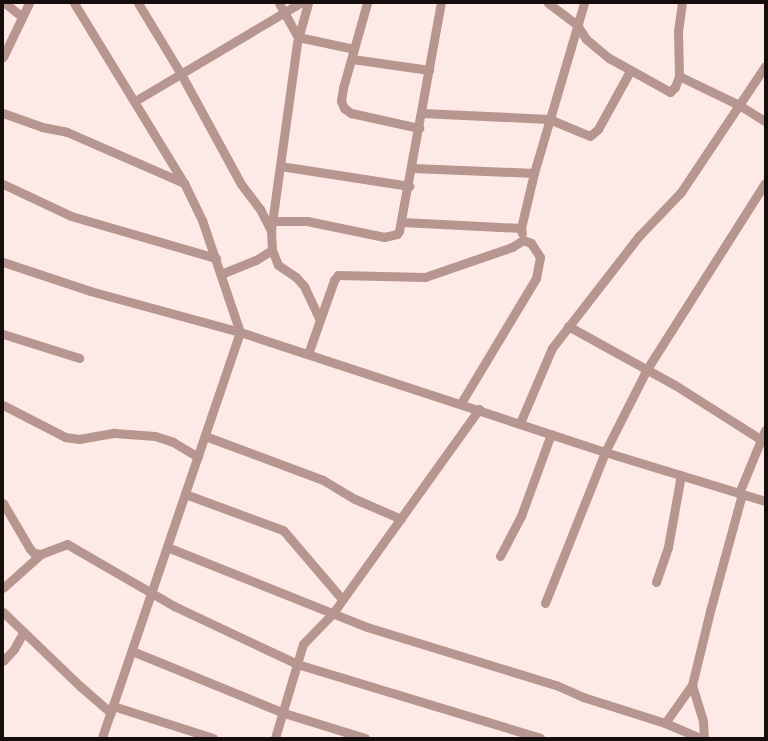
<!DOCTYPE html>
<html>
<head>
<meta charset="utf-8">
<style>
	body { margin:0 }
	#map { position:relative; width:768px; height:741px; overflow:hidden; background:#fde9e5; font-family:"Work Sans",sans-serif }
	div>[style] { position:absolute }
	[style*='--x'] { left:calc(var(--x)*1px); top:calc(var(--y)*1px); width:calc(var(--w)*1px); rotate:calc(var(--a)*1deg) }
	.street>* { height:9px; margin:-4.5px; padding:0 4.5px; transform-origin:4.5px; border-radius:4.5px; background:#b6968f }
	span { translate:-50% -50%; white-space:nowrap; text-align:center; line-height:1.15; -webkit-text-stroke:3.5px #fde9e5; paint-order:stroke }
	.frame { position:absolute; inset:0; border:4px solid #150d0c; pointer-events:none }
</style>
</head>
<body>
<div id="map">
	<div class="street">
		<div style="--x:5;--y:3;--w:21;--a:39"></div>
		<div style="--x:74;--y:3;--w:211;--a:58.6"></div>
		<div style="--x:184;--y:183;--w:41;--a:64.1"></div>
		<div style="--x:202;--y:220;--w:118;--a:71.3"></div>
		<div style="--x:240;--y:332;--w:429;--a:108.8"></div>
		<div style="--x:138;--y:3;--w:83;--a:58.8"></div>
		<div style="--x:181;--y:74;--w:125;--a:61.4"></div>
		<div style="--x:241;--y:184;--w:31;--a:53"></div>
		<div style="--x:260;--y:209;--w:25;--a:63"></div>
		<div style="--x:279;--y:3;--w:39;--a:61"></div>
		<div style="--x:298;--y:37;--w:57;--a:12.1"></div>
		<div style="--x:308;--y:3;--w:41;--a:105.4"></div>
		<div style="--x:297;--y:43;--w:190;--a:97.9"></div>
		<div style="--x:271;--y:231;--w:19;--a:87"></div>
		<div style="--x:272;--y:250;--w:16;--a:68"></div>
		<div style="--x:278;--y:265;--w:22;--a:34"></div>
		<div style="--x:296;--y:277;--w:12;--a:48"></div>
		<div style="--x:304;--y:286;--w:35;--a:65"></div>
		<div style="--x:367;--y:3;--w:88;--a:105.8"></div>
		<div style="--x:343;--y:88;--w:13;--a:99"></div>
		<div style="--x:341;--y:101;--w:8;--a:67"></div>
		<div style="--x:344;--y:108;--w:9;--a:36"></div>
		<div style="--x:351;--y:113;--w:70;--a:12.4"></div>
		<div style="--x:548;--y:3;--w:36;--a:37"></div>
		<div style="--x:577;--y:25;--w:17;--a:57"></div>
		<div style="--x:586;--y:39;--w:30;--a:40"></div>
		<div style="--x:609;--y:58;--w:70;--a:29.1"></div>
		<div style="--x:670;--y:92;--w:7;--a:-45"></div>
		<div style="--x:675;--y:87;--w:12;--a:-70"></div>
		<div style="--x:679;--y:76;--w:45;--a:-91.3"></div>
		<div style="--x:678;--y:31;--w:28;--a:-82"></div>
		<div style="--x:3;--y:57;--w:60;--a:-64.3"></div>
		<div style="--x:352;--y:59;--w:78;--a:8.1"></div>
		<div style="--x:679;--y:76;--w:67;--a:25.8"></div>
		<div style="--x:739;--y:105;--w:31;--a:32"></div>
		<div style="--x:135;--y:101;--w:192;--a:-30.7"></div>
		<div style="--x:3;--y:113;--w:41;--a:19.7"></div>
		<div style="--x:42;--y:127;--w:25;--a:11"></div>
		<div style="--x:67;--y:132;--w:128;--a:23.6"></div>
		<div style="--x:422;--y:113;--w:127;--a:2.7"></div>
		<div style="--x:549;--y:119;--w:44;--a:22.5"></div>
		<div style="--x:590;--y:136;--w:11;--a:-41"></div>
		<div style="--x:598;--y:129;--w:66;--a:-61.1"></div>
		<div style="--x:280;--y:166;--w:131;--a:8.8"></div>
		<div style="--x:412;--y:168;--w:122;--a:2.3"></div>
		<div style="--x:3;--y:184;--w:75;--a:25.2"></div>
		<div style="--x:71;--y:216;--w:151;--a:16.2"></div>
		<div style="--x:273;--y:221;--w:34;--a:0"></div>
		<div style="--x:307;--y:221;--w:79;--a:11.7"></div>
		<div style="--x:384;--y:237;--w:13;--a:-13"></div>
		<div style="--x:397;--y:234;--w:4;--a:-56"></div>
		<div style="--x:399;--y:231;--w:232;--a:-79.6"></div>
		<div style="--x:402;--y:222;--w:119;--a:2.9"></div>
		<div style="--x:521;--y:228;--w:5;--a:79"></div>
		<div style="--x:521;--y:228;--w:57;--a:-76.7"></div>
		<div style="--x:534;--y:173;--w:177;--a:-73.6"></div>
		<div style="--x:3;--y:262;--w:92;--a:18.4"></div>
		<div style="--x:90;--y:291;--w:156;--a:15.3"></div>
		<div style="--x:240;--y:332;--w:384;--a:18.2"></div>
		<div style="--x:605;--y:452;--w:167;--a:17"></div>
		<div style="--x:221;--y:274;--w:38;--a:-22"></div>
		<div style="--x:256;--y:260;--w:19;--a:-32"></div>
		<div style="--x:568;--y:326;--w:122;--a:28.9"></div>
		<div style="--x:675;--y:385;--w:101;--a:32.4"></div>
		<div style="--x:3;--y:334;--w:80;--a:17.5"></div>
		<div style="--x:308;--y:354;--w:78;--a:-70.6"></div>
		<div style="--x:334;--y:280;--w:6;--a:-51"></div>
		<div style="--x:338;--y:275;--w:87;--a:1.3"></div>
		<div style="--x:425;--y:277;--w:92;--a:-19"></div>
		<div style="--x:512;--y:247;--w:13;--a:-32"></div>
		<div style="--x:461;--y:403;--w:146;--a:-59"></div>
		<div style="--x:536;--y:278;--w:21;--a:-79"></div>
		<div style="--x:540;--y:257;--w:17;--a:-123"></div>
		<div style="--x:531;--y:243;--w:9;--a:-159"></div>
		<div style="--x:3;--y:405;--w:70;--a:27.3"></div>
		<div style="--x:65;--y:437;--w:14;--a:8"></div>
		<div style="--x:79;--y:439;--w:36;--a:-10"></div>
		<div style="--x:114;--y:433;--w:41;--a:4.2"></div>
		<div style="--x:155;--y:436;--w:19;--a:18"></div>
		<div style="--x:173;--y:442;--w:29;--a:31"></div>
		<div style="--x:520;--y:423;--w:82;--a:-66.9"></div>
		<div style="--x:552;--y:348;--w:142;--a:-52.2"></div>
		<div style="--x:639;--y:236;--w:61;--a:-46.3"></div>
		<div style="--x:681;--y:192;--w:151;--a:-56.3"></div>
		<div style="--x:205;--y:436;--w:126;--a:20.4"></div>
		<div style="--x:323;--y:480;--w:37;--a:31"></div>
		<div style="--x:355;--y:499;--w:50;--a:23.5"></div>
		<div style="--x:739;--y:493;--w:68;--a:-67.6"></div>
		<div style="--x:185;--y:494;--w:104;--a:20.2"></div>
		<div style="--x:283;--y:530;--w:91;--a:49.5"></div>
		<div style="--x:3;--y:503;--w:53;--a:59.6"></div>
		<div style="--x:30;--y:549;--w:6;--a:45"></div>
		<div style="--x:34;--y:553;--w:7;--a:8"></div>
		<div style="--x:41;--y:554;--w:28;--a:-21"></div>
		<div style="--x:67;--y:544;--w:124;--a:30.1"></div>
		<div style="--x:174;--y:606;--w:136;--a:25.2"></div>
		<div style="--x:297;--y:664;--w:254;--a:16.9"></div>
		<div style="--x:167;--y:547;--w:215;--a:21.8"></div>
		<div style="--x:367;--y:627;--w:198;--a:17.1"></div>
		<div style="--x:556;--y:685;--w:30;--a:24"></div>
		<div style="--x:583;--y:697;--w:86;--a:17.6"></div>
		<div style="--x:665;--y:723;--w:38;--a:23"></div>
		<div style="--x:500;--y:556;--w:45;--a:-62.3"></div>
		<div style="--x:521;--y:516;--w:87;--a:-69.9"></div>
		<div style="--x:656;--y:582;--w:37;--a:-71"></div>
		<div style="--x:668;--y:547;--w:73;--a:-79.8"></div>
		<div style="--x:3;--y:588;--w:51;--a:-41.8"></div>
		<div style="--x:545;--y:603;--w:162;--a:-68.3"></div>
		<div style="--x:605;--y:452;--w:93;--a:-63.2"></div>
		<div style="--x:647;--y:369;--w:220;--a:-57.6"></div>
		<div style="--x:3;--y:612;--w:107;--a:43.9"></div>
		<div style="--x:80;--y:686;--w:41;--a:41.1"></div>
		<div style="--x:132;--y:651;--w:164;--a:22.2"></div>
		<div style="--x:284;--y:713;--w:85;--a:17.2"></div>
		<div style="--x:3;--y:661;--w:16;--a:-47"></div>
		<div style="--x:14;--y:649;--w:18;--a:-61"></div>
		<div style="--x:692;--y:685;--w:38;--a:73"></div>
		<div style="--x:703;--y:721;--w:17;--a:87"></div>
		<div style="--x:113;--y:706;--w:105;--a:17.7"></div>
		<div style="--x:665;--y:723;--w:47;--a:-54.6"></div>
		<div style="--x:692;--y:685;--w:76;--a:-76.3"></div>
		<div style="--x:710;--y:611;--w:121;--a:-74.7"></div>
		<div style="--x:275;--y:738;--w:98;--a:-73.4"></div>
		<div style="--x:303;--y:644;--w:43;--a:-45.9"></div>
		<div style="--x:333;--y:613;--w:251;--a:-54.4"></div>
	</div>
	<div class="frame"></div>
</div>
</body>
</html>
